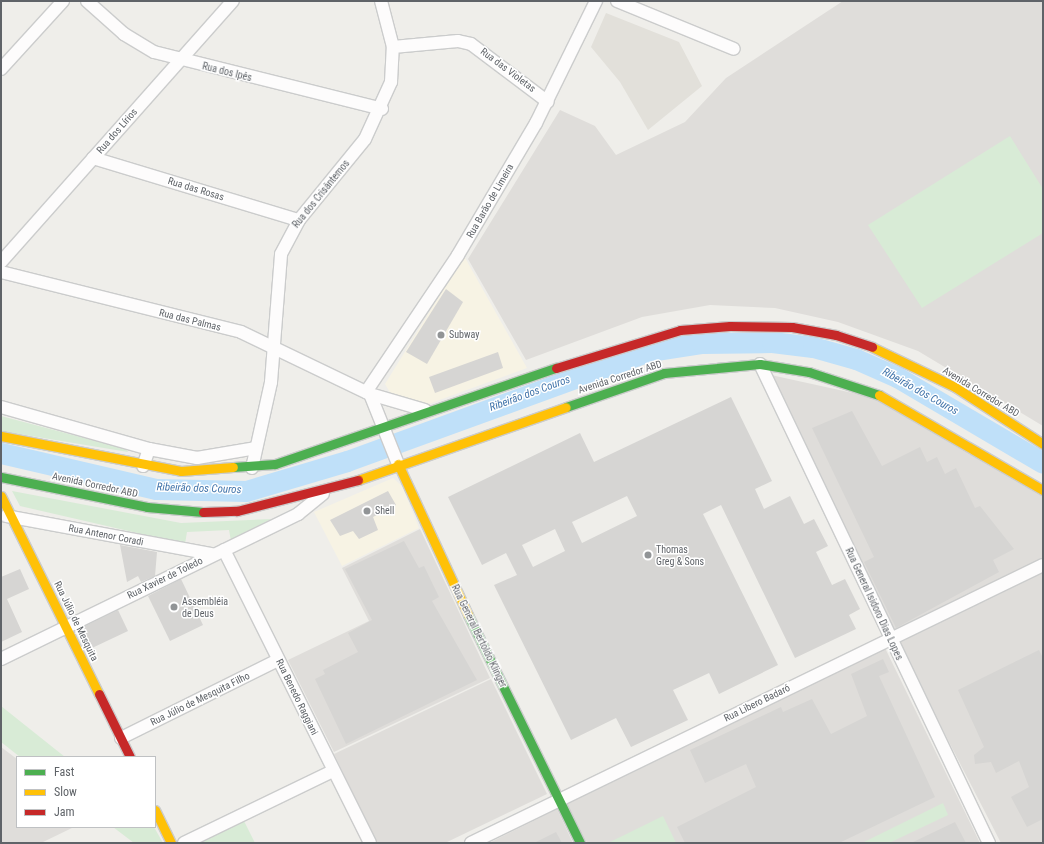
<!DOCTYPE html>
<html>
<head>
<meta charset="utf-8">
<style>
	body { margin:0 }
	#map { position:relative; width:1044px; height:844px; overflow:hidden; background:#efeeea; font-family:"Roboto Condensed",sans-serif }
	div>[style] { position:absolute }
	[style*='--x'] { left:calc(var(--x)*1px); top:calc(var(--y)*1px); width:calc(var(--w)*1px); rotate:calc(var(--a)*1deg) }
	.commercial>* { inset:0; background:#f7f3e4 }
	.industrial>* { inset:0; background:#dfddda }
	.education>* { inset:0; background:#e2e0da }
	.green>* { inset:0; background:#d8ebd6 }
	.river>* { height:21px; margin:-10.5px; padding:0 10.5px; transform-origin:10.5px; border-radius:10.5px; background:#bfe0f9 }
	.building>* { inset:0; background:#d6d5d3 }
	.roads { filter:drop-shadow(1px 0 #cbcccc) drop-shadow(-1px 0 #cbcccc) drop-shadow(0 1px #cbcccc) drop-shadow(0 -1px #cbcccc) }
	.street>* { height:12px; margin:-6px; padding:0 6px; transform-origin:6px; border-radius:6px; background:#fdfcfc }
	.fast>* { height:9px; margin:-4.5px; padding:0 4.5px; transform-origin:4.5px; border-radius:4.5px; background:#4caf50 }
	.slow>* { height:9px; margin:-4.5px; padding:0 4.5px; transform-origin:4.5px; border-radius:4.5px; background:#ffc107 }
	.jam>* { height:9px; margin:-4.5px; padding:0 4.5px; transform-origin:4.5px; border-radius:4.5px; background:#c62828 }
	.dots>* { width:11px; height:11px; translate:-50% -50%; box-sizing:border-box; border:2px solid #fff; border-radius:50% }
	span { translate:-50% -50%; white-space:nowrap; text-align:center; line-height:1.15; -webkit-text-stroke:3px #fff; paint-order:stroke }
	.street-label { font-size:10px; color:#5f6368 }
	.poi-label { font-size:10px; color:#5f6368 }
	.left { translate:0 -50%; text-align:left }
	.water-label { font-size:11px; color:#4174aa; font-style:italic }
	.frame { position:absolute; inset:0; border:2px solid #5f6368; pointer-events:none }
	.legend { position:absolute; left:16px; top:756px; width:140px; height:72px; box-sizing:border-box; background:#fff; border:1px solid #bfc1c3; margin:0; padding:5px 7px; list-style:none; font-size:12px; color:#5f6368 }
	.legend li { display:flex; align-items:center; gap:8px; height:20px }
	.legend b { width:20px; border:1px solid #bfc1c3 }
</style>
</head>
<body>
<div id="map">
	<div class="commercial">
		<div style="clip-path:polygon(464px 256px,527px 368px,423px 406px,391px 394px,385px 384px)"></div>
		<div style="clip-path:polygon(393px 478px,402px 486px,419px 528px,342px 566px,314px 512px)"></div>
	</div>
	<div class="industrial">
		<div style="clip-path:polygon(843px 1px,1043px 1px,1043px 426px,918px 351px,838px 322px,775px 308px,710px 305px,642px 317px,526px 360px,468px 259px,560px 110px,595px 126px,616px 155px,685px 122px,726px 78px)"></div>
		<div style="clip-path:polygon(771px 375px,871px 397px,1043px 497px,1043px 559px,893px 632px)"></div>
		<div style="clip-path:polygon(420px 529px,490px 678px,334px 752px,288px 660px,369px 621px,342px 568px)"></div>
		<div style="clip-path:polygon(1043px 571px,1043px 843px,1001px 843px,898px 643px)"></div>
		<div style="clip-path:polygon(885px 648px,980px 843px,587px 843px,567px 804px)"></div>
		<div style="clip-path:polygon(491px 679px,547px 794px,445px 843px,377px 843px,334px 754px)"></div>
		<div style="clip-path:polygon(1px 747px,17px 759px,17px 827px,74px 827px,41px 843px,1px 843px)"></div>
		<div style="clip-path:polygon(557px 809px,573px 843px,489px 843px)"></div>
	</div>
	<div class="education">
		<div style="clip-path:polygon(606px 13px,679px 42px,702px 86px,648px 130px,620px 82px,591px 47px)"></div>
	</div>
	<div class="green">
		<div style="clip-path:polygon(1010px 136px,1043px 189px,1043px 233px,922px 308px,868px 225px)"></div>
		<div style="clip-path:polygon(1px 416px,126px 449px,128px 452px,1px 431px)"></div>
		<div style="clip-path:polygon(12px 491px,181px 523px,271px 519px,231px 541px,229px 530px,187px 532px,185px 544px,20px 506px)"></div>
		<div style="clip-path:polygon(1px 706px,65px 757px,20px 757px,1px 742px)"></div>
		<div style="clip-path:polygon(943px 803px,948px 815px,889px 843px,862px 843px)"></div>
		<div style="clip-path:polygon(663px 816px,676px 843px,608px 843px)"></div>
		<div style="clip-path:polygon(243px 819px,255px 843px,195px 843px)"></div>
		<div style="clip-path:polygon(113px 827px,154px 827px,163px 843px,134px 843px)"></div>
	</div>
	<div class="river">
		<div style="--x:1;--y:453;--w:159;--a:13.1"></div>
		<div style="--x:156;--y:489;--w:90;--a:1.3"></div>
		<div style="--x:246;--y:491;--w:105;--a:-16.5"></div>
		<div style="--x:347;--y:461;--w:321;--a:-20"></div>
		<div style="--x:649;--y:351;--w:54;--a:-8.6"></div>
		<div style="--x:702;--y:343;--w:70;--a:-0.8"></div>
		<div style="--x:772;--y:342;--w:41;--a:7"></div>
		<div style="--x:813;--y:347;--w:45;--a:15.6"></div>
		<div style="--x:856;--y:359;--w:45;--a:23.7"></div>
		<div style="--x:897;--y:377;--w:169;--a:30.5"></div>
	</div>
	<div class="building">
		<div style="clip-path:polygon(446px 289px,463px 302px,427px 364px,406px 352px)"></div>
		<div style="clip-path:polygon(498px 352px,503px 368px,435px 393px,429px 377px)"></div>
		<div style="clip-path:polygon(evenodd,731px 397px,772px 481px,755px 489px,764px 509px,790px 496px,804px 524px,814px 519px,828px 546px,816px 552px,832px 585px,845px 579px,860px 609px,849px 615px,856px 629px,795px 658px,721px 505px,703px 514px,778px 665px,719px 694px,709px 673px,673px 690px,688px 720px,631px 747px,616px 718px,571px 740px,494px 585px,517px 575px,506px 553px,482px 565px,448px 497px,580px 433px,594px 462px,731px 397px,627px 496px,637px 516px,582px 543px,572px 522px,627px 496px,731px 397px,555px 529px,565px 551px,533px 567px,522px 545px,555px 529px)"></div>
		<div style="clip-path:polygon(852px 411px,882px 466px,920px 447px,927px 462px,937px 457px,945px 474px,956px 468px,975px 508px,980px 506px,1014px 549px,993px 560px,999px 572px,896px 628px,864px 562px,874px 557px,812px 428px)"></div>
		<div style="clip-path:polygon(388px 491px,396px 505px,373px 517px,378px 530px,359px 539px,353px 531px,340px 536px,330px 520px)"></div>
		<div style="clip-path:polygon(404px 541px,419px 568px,424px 566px,439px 597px,432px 601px,477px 680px,346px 744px,315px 679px,325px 674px,323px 670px,358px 652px,348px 633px,372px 620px,345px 569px)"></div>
		<div style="clip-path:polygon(120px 545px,157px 552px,155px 576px,141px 582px,138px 576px,127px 582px)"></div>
		<div style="clip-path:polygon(20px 569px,29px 589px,7px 599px,22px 632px,1px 642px,1px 577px)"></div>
		<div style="clip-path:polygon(181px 579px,203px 625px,170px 641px,148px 596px)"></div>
		<div style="clip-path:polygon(118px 610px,128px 631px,92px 648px,83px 627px)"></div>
		<div style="clip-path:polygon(1039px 650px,1043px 658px,1043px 819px,1027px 827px,1011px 797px,1029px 787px,1019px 761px,996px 773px,991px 762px,975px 764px,974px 755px,984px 747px,958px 690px)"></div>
		<div style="clip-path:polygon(883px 659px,889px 672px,879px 676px,935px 797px,839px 843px,685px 843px,677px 827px,756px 787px,746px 764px,705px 783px,690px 750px,781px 707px,783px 712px,812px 699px,831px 734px,867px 716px,851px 674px)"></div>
		<div style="clip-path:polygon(955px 822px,966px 843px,911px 843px)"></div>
		<div style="clip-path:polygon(556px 832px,562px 843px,534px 843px)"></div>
	</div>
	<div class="roads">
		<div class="street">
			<div style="--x:87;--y:1;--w:50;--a:41.7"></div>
			<div style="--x:124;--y:34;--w:35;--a:31"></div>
			<div style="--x:154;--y:52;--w:235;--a:14"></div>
			<div style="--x:617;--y:1;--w:126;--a:22.3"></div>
			<div style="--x:393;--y:47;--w:65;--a:-5.3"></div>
			<div style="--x:458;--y:41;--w:13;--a:13"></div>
			<div style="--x:471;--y:44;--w:96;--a:37"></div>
			<div style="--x:1;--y:69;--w:92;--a:-47.6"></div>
			<div style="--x:93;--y:158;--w:215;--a:16.8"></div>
			<div style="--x:1;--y:262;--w:349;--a:-48.4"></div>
			<div style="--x:1;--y:272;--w:247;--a:14"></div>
			<div style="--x:241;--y:332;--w:143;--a:25.7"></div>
			<div style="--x:370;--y:394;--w:57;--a:16.2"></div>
			<div style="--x:760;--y:364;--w:531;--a:64.45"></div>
			<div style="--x:366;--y:392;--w:165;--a:-56.1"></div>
			<div style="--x:458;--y:255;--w:153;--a:-59.4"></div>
			<div style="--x:536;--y:123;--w:136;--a:-63.8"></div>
			<div style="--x:370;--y:394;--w:75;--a:68.2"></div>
			<div style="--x:1;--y:407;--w:154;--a:15.8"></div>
			<div style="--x:149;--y:449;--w:18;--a:109"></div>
			<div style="--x:149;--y:449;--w:49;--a:10.6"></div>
			<div style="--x:197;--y:458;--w:60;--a:-9.6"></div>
			<div style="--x:252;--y:468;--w:88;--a:-77.5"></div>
			<div style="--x:271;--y:382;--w:128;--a:-85.5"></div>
			<div style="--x:281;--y:254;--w:38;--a:-62"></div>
			<div style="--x:299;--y:220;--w:104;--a:-50.8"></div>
			<div style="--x:365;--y:139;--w:63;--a:-65.5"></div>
			<div style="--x:391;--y:82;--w:35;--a:-87"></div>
			<div style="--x:393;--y:47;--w:48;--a:-104.6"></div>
			<div style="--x:6;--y:516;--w:209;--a:10.5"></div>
			<div style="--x:224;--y:550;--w:327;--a:63.5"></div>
			<div style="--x:1;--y:659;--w:331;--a:-26"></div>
			<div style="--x:298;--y:514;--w:32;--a:-39"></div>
			<div style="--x:121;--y:738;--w:175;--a:-26.4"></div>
			<div style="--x:184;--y:843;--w:165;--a:-25.8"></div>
			<div style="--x:471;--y:843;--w:636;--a:-25.92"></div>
		</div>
		<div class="fast">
			<div style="--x:566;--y:407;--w:104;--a:-19.1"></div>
			<div style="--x:664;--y:373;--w:96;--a:-5.4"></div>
			<div style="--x:760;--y:364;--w:50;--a:9.3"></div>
			<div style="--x:809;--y:372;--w:74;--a:18.2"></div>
			<div style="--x:233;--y:467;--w:42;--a:-4.1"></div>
			<div style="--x:275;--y:464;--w:297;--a:-18.9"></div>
			<div style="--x:1;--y:477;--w:149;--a:11.6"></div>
			<div style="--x:147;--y:507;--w:56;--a:5.1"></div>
			<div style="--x:468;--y:615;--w:254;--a:63.8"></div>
		</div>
		<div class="slow">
			<div style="--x:872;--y:347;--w:92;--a:25.7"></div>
			<div style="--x:955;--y:387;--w:105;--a:32.9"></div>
			<div style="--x:879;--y:395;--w:190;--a:30.1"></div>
			<div style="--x:1;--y:436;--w:183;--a:11"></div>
			<div style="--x:181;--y:471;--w:52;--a:-4.4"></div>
			<div style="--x:398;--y:464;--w:166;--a:65.1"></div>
			<div style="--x:358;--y:480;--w:220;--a:-19.3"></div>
			<div style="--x:1;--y:496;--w:221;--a:63.7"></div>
			<div style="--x:155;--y:810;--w:37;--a:64"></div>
		</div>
		<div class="jam">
			<div style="--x:556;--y:368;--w:130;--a:-17"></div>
			<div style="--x:680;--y:330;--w:50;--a:-4.6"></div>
			<div style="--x:730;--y:326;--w:62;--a:0.9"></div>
			<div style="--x:792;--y:327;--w:45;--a:10.3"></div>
			<div style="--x:836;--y:335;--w:38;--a:18"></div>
			<div style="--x:203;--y:512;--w:34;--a:-2"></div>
			<div style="--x:237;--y:511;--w:125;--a:-14.4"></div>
			<div style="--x:99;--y:694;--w:70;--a:63.8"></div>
		</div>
	</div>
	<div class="dots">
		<div style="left:441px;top:335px;background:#919496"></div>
		<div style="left:367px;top:511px;background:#919496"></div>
		<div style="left:648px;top:555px;background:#919496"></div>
		<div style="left:174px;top:607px;background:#919496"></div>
	</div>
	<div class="street-label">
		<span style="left:508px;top:70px;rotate:37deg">Rua das Violetas</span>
		<span style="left:227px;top:72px;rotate:14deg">Rua dos Ipês</span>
		<span style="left:117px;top:131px;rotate:-49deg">Rua dos Lírios</span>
		<span style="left:196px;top:189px;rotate:17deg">Rua das Rosas</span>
		<span style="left:321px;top:194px;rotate:-51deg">Rua dos Crisântemos</span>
		<span style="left:490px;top:201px;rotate:-60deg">Rua Barão de Limeira</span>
		<span style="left:190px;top:320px;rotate:14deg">Rua das Palmas</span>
		<span style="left:620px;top:377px;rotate:-18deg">Avenida Corredor ABD</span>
		<span style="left:981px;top:392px;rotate:31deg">Avenida Corredor ABD</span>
		<span style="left:95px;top:485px;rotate:12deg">Avenida Corredor ABD</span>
		<span style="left:106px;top:535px;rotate:11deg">Rua Antenor Coradi</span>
		<span style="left:165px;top:578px;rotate:-26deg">Rua Xavier de Toledo</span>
		<span style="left:874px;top:604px;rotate:65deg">Rua General Isidoro Dias Lopes</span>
		<span style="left:76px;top:621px;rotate:64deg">Rua Júlio de Mesquita</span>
		<span style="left:479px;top:636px;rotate:64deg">Rua General Bertoldo Klinger</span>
		<span style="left:297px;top:697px;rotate:64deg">Rua Benedo Raggiani</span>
		<span style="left:200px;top:699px;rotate:-26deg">Rua Júlio de Mesquita Filho</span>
		<span style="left:757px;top:703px;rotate:-26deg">Rua Libero Badaró</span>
	</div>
	<div class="poi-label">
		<span class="left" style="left:449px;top:335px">Subway</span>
		<span class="left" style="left:375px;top:511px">Shell</span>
		<span class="left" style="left:656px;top:555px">Thomas<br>Greg &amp; Sons</span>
		<span class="left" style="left:182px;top:607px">Assembléia<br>de Deus</span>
	</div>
	<div class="water-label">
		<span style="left:920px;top:392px;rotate:29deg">Ribeirão dos Couros</span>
		<span style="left:530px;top:394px;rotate:-20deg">Ribeirão dos Couros</span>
		<span style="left:199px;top:489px;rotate:2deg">Ribeirão dos Couros</span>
	</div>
	<div class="frame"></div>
	<ul class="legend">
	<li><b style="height:5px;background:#4caf50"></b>Fast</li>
	<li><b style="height:5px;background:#ffc107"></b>Slow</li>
	<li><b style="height:5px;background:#c62828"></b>Jam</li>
	</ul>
</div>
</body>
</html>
